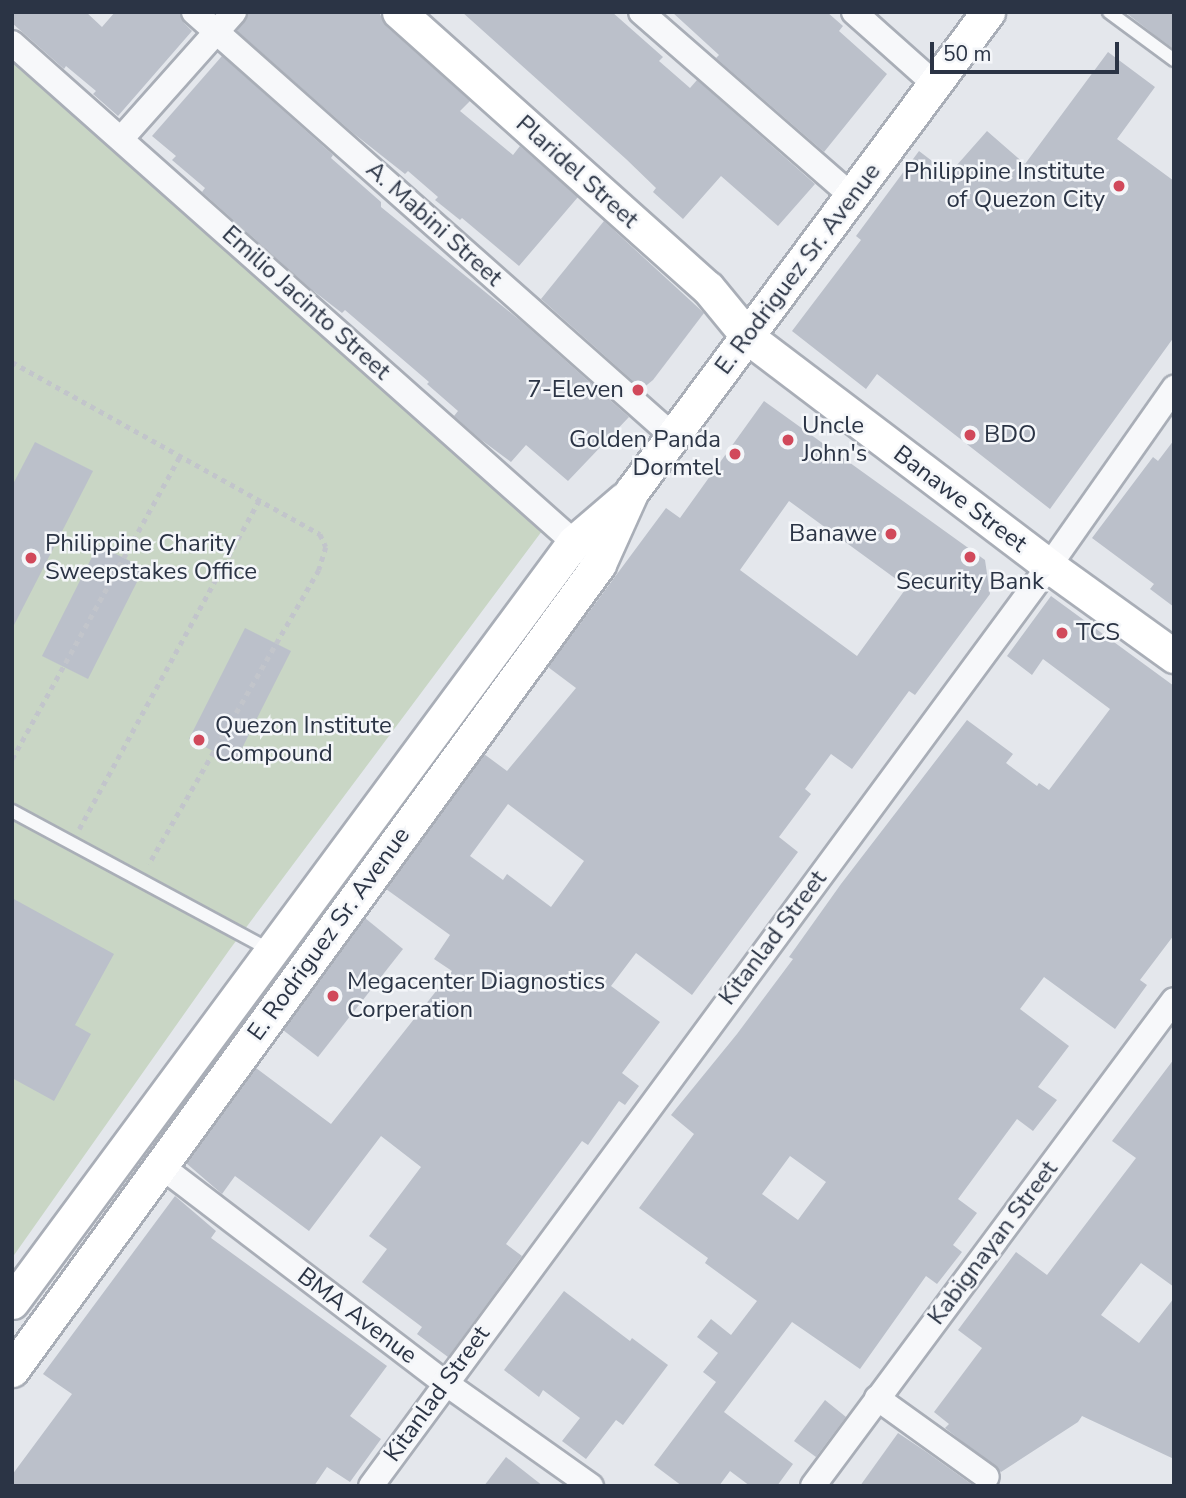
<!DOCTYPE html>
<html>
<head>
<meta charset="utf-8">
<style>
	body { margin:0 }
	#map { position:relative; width:1186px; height:1498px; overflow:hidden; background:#e4e7ec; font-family:"Nunito Sans",sans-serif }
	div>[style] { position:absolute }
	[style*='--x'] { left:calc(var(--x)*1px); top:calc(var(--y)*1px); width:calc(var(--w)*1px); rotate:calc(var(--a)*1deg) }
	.green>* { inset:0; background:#c9d6c5 }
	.building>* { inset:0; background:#bbc0ca }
	.path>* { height:4.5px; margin-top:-2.25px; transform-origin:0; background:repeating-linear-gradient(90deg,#c2c5cb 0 5px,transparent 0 10px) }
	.roads { filter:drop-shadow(2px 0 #a9aeb7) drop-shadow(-2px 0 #a9aeb7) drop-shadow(0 2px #a9aeb7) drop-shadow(0 -2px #a9aeb7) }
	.lane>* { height:12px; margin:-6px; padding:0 6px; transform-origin:6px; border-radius:6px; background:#f7f8fa }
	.street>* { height:24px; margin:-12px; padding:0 12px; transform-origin:12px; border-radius:12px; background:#f7f8fa }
	.secondary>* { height:33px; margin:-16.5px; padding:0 16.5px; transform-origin:16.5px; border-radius:16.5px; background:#fff }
	.dots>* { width:19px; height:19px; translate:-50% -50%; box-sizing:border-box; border:4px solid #f4f6f9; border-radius:50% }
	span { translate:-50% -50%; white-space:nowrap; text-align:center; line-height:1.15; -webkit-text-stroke:5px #f4f6f9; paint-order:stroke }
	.street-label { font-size:24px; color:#2b3445 }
	.poi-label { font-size:24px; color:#2b3445 }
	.right { translate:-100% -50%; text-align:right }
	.left { translate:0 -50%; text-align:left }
	.frame { position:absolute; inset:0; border:14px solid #2b3445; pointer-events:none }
	.scale { position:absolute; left:930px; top:42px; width:189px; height:32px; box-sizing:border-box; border:4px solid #2b3445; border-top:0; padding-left:9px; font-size:21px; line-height:24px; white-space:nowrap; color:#2b3445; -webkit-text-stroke:5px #f4f6f9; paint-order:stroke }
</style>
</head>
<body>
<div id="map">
	<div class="green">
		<div style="clip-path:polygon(12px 57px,542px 531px,230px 949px,12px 1258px)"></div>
	</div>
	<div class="building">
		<div style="clip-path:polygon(12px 12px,86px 12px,102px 27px,115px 12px,180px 12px,184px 23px,192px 31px,118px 116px,93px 94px,96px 91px,66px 66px,64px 69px,12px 23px)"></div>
		<div style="clip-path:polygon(248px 12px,379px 12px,386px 26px,470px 101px,460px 111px,513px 155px,520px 146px,578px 197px,519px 266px,462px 218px,460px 220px,435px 200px,438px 197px,408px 171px,405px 174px,353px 133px,237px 31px)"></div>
		<div style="clip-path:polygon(462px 12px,612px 12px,663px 57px,659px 61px,690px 88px,697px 80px,815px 184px,778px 226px,721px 176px,683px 219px,653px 192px,656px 188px,626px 159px)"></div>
		<div style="clip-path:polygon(672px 12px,827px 12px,843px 26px,839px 31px,887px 74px,824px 152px,716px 58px,719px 55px)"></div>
		<div style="clip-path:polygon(1125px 12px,1174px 12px,1174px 49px,1156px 36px)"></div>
		<div style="clip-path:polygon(1108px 52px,1155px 87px,1117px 139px,1174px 181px,1174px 337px,1050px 509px,877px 374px,866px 389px,792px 331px,861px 240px,856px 236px,919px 151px,949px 174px,987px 131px,1025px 164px)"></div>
		<div style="clip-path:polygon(222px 56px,333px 155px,331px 158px,381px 202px,381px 207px,522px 322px,629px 417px,568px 481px,526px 445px,511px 462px,480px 439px,454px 416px,458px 411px,427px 384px,429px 382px,345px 310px,342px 313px,311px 289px,202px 192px,205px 188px,172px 160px,176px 156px,152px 136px)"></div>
		<div style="clip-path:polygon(604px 221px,704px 313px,653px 380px,642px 389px,541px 299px)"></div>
		<div style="clip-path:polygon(evenodd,764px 401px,985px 560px,990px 594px,915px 695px,909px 691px,852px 769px,831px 754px,805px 789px,811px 794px,779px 837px,798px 852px,692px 995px,636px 953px,611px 986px,660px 1022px,622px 1073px,639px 1086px,625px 1105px,619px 1101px,588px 1145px,582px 1141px,506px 1244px,522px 1256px,448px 1357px,417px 1334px,422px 1327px,362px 1282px,387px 1249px,369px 1236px,421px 1167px,381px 1136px,309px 1231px,235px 1176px,222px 1194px,186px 1163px,256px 1068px,331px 1124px,452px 971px,434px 959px,450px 935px,386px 889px,484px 754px,507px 771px,576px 688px,548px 667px,666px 508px,680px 518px,764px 401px,789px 501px,907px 587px,857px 656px,740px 570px,789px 501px,764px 401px,508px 804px,584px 861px,551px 907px,507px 874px,503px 880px,470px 856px,508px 804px)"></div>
		<div style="clip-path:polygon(1174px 440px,1174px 607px,1150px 589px,1154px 584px,1092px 538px,1153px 457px,1158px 461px)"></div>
		<div style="clip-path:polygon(35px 442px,93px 471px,12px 629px,12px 486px)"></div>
		<div style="clip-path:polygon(98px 545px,144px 568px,88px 679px,42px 656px)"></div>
		<div style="clip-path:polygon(evenodd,1051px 596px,1174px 686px,1174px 935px,1140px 980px,1147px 985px,1115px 1029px,1044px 977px,1020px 1009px,1069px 1046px,1038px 1087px,1057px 1100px,1033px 1131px,1017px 1119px,958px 1199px,977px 1213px,953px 1245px,962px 1252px,937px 1284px,926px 1276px,860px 1369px,792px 1322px,724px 1412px,793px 1464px,777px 1486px,750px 1486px,730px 1471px,719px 1486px,682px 1486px,654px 1465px,716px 1382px,703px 1372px,718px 1353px,697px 1337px,711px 1319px,731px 1335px,757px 1301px,705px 1263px,708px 1258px,639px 1208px,694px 1134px,671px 1115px,737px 1034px,793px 959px,789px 957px,841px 884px,967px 720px,1013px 754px,1006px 763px,1037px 786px,1039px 783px,1049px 790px,1110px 709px,1043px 659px,1032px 675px,1007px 656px,1051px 596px,790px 1156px,826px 1182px,798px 1220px,762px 1194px,790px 1156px)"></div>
		<div style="clip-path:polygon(245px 628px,291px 651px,235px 762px,189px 739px)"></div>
		<div style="clip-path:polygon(12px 898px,114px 954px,75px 1025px,91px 1034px,54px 1101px,12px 1078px)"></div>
		<div style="clip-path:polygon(365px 918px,403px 949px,318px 1057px,283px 1030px)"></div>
		<div style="clip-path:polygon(1174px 1059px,1174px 1287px,1141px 1263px,1101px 1315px,1139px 1343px,1174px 1298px,1174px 1459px,1082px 1416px,1078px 1422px,1001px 1472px,945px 1428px,949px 1424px,934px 1412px,982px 1348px,958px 1330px,1016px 1252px,1047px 1275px,1136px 1158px,1112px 1141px)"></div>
		<div style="clip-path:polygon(175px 1196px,216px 1231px,211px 1238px,387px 1366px,350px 1416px,381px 1439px,350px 1482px,327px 1467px,314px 1486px,12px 1486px,12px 1475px,72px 1394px,43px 1374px)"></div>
		<div style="clip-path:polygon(564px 1291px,630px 1341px,632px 1338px,668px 1365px,623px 1425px,616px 1420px,586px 1459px,562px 1441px,580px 1418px,543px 1390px,539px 1397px,504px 1370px)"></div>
		<div style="clip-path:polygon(825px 1400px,846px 1417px,816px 1457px,794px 1441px)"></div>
		<div style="clip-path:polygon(898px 1433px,925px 1451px,974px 1486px,860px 1486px)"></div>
		<div style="clip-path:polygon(506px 1457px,543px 1486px,484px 1486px)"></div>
	</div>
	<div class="path">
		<div style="--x:12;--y:362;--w:353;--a:29.2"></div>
		<div style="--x:320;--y:534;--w:14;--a:65"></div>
		<div style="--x:326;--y:547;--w:24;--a:107"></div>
		<div style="--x:319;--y:570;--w:340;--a:120"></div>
		<div style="--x:12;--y:759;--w:346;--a:-61"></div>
		<div style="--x:79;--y:829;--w:375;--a:-61.3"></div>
	</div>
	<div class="roads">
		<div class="lane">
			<div style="--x:1109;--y:12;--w:81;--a:36.4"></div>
			<div style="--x:12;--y:811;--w:295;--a:28.3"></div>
		</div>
		<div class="street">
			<div style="--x:194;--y:12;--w:640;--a:41.51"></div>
			<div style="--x:641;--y:12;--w:281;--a:41.1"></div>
			<div style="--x:854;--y:12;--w:110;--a:41.7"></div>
			<div style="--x:12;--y:43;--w:766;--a:41.61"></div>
			<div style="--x:121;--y:139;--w:170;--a:-48.3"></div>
			<div style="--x:161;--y:1166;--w:356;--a:37.4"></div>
			<div style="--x:444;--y:1382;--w:180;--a:35.3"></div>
			<div style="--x:877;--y:1398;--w:135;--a:35.7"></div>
			<div style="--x:371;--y:1486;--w:1143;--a:-53.61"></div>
			<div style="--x:1049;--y:566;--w:218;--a:-54.9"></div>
			<div style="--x:813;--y:1486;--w:605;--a:-53.4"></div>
		</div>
		<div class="secondary">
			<div style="--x:399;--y:12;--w:414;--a:41.8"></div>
			<div style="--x:708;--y:288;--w:65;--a:50.6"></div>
			<div style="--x:749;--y:338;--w:377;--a:37.2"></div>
			<div style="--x:1049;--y:566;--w:154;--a:35.8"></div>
			<div style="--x:12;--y:1302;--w:945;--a:-53.52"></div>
			<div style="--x:574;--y:542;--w:65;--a:-40.6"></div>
			<div style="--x:12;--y:1370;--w:997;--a:-53.93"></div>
			<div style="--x:599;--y:564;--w:80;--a:-65.7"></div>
			<div style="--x:632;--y:491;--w:597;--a:-53.38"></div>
		</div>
	</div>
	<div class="dots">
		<div style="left:1119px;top:186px;background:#d1495b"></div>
		<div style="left:638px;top:390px;background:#d1495b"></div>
		<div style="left:970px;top:435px;background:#d1495b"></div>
		<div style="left:788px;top:440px;background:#d1495b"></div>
		<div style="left:735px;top:454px;background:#d1495b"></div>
		<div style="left:891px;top:534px;background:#d1495b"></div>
		<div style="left:970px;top:557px;background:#d1495b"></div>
		<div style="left:31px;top:558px;background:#d1495b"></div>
		<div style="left:1062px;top:633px;background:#d1495b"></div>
		<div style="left:199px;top:740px;background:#d1495b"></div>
		<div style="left:333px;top:996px;background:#d1495b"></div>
	</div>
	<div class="street-label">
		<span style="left:577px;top:172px;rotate:42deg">Plaridel Street</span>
		<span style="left:434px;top:224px;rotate:42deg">A. Mabini Street</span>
		<span style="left:798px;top:269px;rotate:-53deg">E. Rodriguez Sr. Avenue</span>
		<span style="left:306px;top:303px;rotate:42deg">Emilio Jacinto Street</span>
		<span style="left:960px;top:499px;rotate:37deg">Banawe Street</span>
		<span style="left:329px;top:934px;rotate:-54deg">E. Rodriguez Sr. Avenue</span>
		<span style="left:773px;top:938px;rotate:-53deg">Kitanlad Street</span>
		<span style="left:993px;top:1243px;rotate:-53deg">Kabignayan Street</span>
		<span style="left:357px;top:1316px;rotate:37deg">BMA Avenue</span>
		<span style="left:437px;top:1394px;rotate:-54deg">Kitanlad Street</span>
	</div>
	<div class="poi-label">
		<span class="right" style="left:1105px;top:186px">Philippine Institute<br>of Quezon City</span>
		<span class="right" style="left:624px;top:390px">7-Eleven</span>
		<span class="left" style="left:802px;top:440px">Uncle<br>John's</span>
		<span class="left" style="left:984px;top:435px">BDO</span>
		<span class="right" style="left:721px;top:454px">Golden Panda<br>Dormtel</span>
		<span class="right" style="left:877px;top:534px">Banawe</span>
		<span class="left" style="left:45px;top:558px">Philippine Charity<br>Sweepstakes Office</span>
		<span style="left:970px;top:582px">Security Bank</span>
		<span class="left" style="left:1076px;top:633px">TCS</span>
		<span class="left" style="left:215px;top:740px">Quezon Institute<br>Compound</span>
		<span class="left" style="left:347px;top:996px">Megacenter Diagnostics<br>Corperation</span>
	</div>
	<div class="frame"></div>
	<div class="scale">50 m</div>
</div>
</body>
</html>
